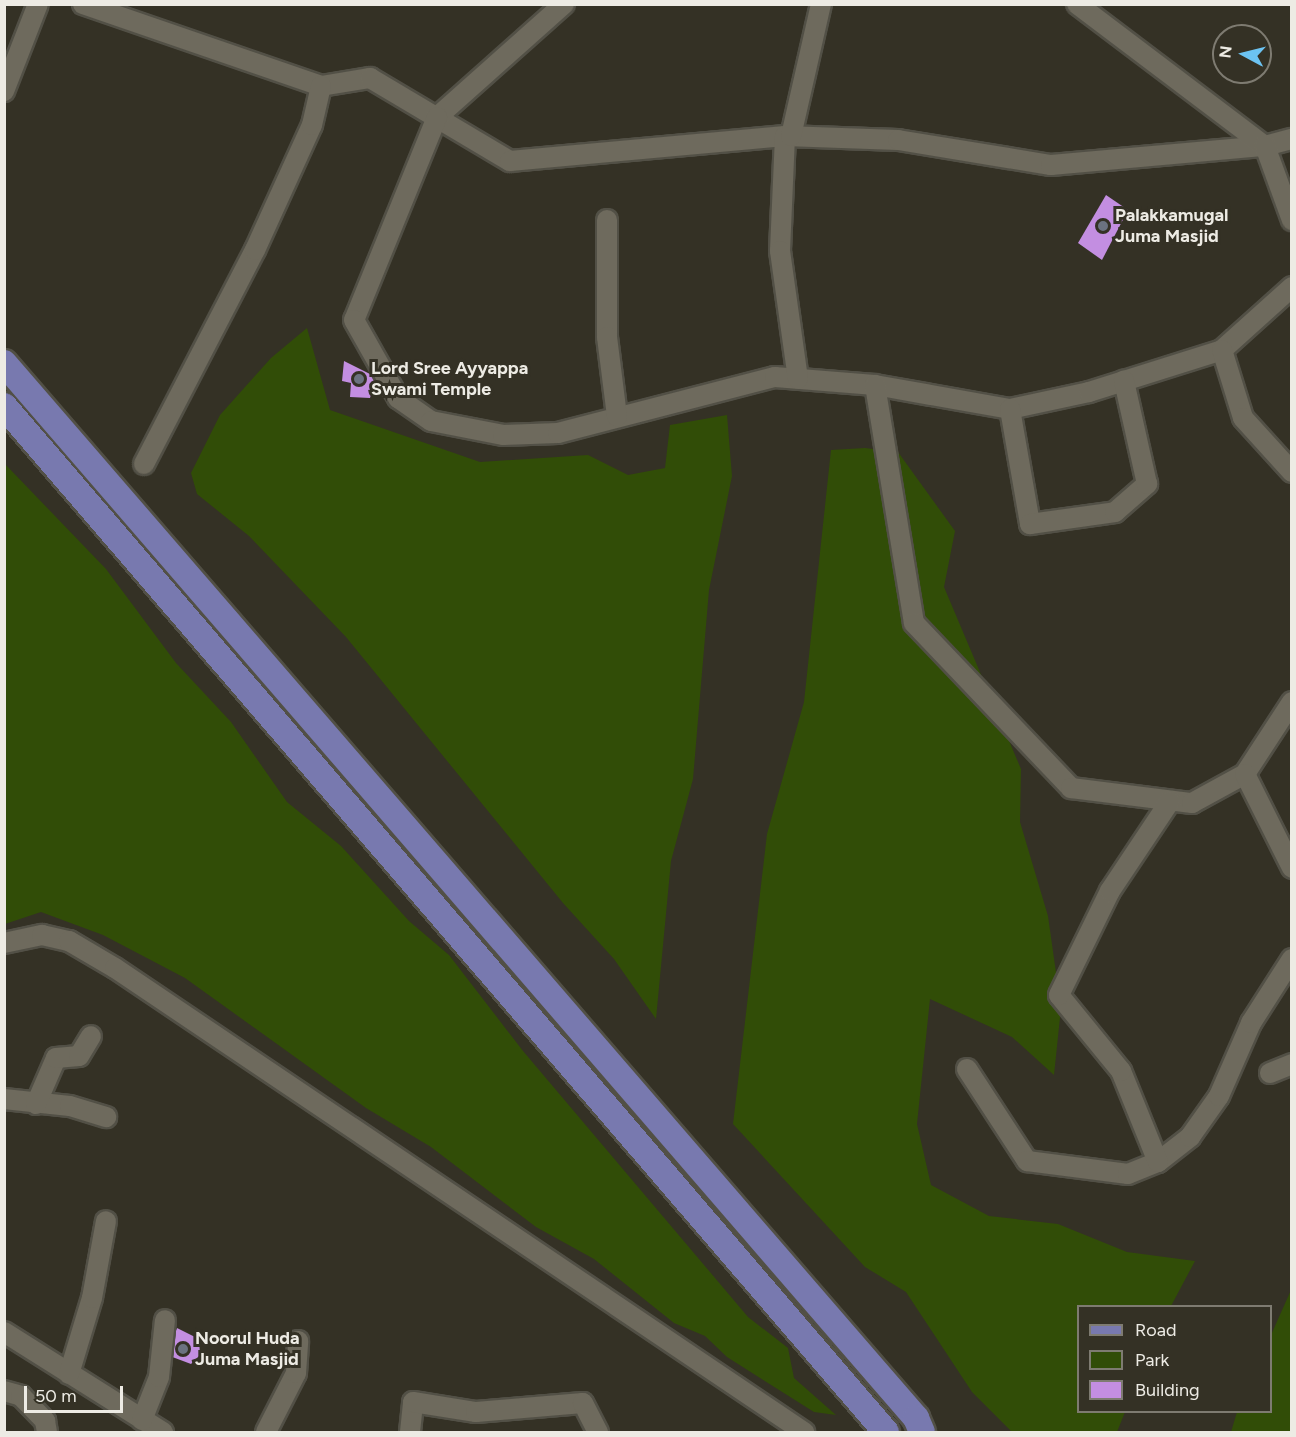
<!DOCTYPE html>
<html>
<head>
<meta charset="utf-8">
<style>
	body { margin:0 }
	#map { position:relative; width:1296px; height:1437px; overflow:hidden; background:#343125; font-family:Figtree,sans-serif }
	div>[style] { position:absolute }
	[style*='--x'] { left:calc(var(--x)*1px); top:calc(var(--y)*1px); width:calc(var(--w)*1px); rotate:calc(var(--a)*1deg) }
	.green>* { inset:0; background:#314d07 }
	.building>* { inset:0; background:#c38ee1 }
	.roads { filter:drop-shadow(2px 0 #525046) drop-shadow(-2px 0 #525046) drop-shadow(0 2px #525046) drop-shadow(0 -2px #525046) }
	.minor>* { height:20px; margin:-10px; padding:0 10px; transform-origin:10px; border-radius:10px; background:#6e6a5d }
	.major>* { height:26px; margin:-13px; padding:0 13px; transform-origin:13px; border-radius:13px; background:#7879af }
	.dots>* { width:16px; height:16px; translate:-50% -50%; box-sizing:border-box; border:3px solid #343125; border-radius:50% }
	span { translate:-50% -50%; white-space:nowrap; text-align:center; line-height:1.15; -webkit-text-stroke:6px #343125; paint-order:stroke }
	.poi-label { font-size:18px; color:#edebe4; font-weight:700 }
	.left { translate:0 -50%; text-align:left }
	.frame { position:absolute; inset:0; border:6px solid #edebe4; pointer-events:none }
	.legend { position:absolute; left:1077px; top:1305px; width:195px; height:108px; box-sizing:border-box; background:#343125; border:2px solid #7e7b71; margin:0; padding:8px 10px; list-style:none; font-size:18px; color:#edebe4 }
	.legend li { display:flex; align-items:center; gap:12px; height:30px }
	.legend b { width:30px; border:2px solid #7e7b71 }
	.north { position:absolute; left:1212px; top:24px; width:60px; height:60px; box-sizing:border-box; background:#343125; border:2px solid #7e7b71; border-radius:50%; rotate:277deg; font-size:16px; font-weight:700; line-height:24px; text-align:center; color:#edebe4 }
	.north::after { content:''; display:block; margin:auto; width:21px; height:27px; background:#6cc3f2; clip-path:polygon(50% 0,100% 100%,50% 72%,0 100%) }
	.scale { position:absolute; left:24px; top:1386px; width:99px; height:27px; box-sizing:border-box; border:3px solid #edebe4; border-top:0; padding-left:8px; font-size:18px; line-height:21px; white-space:nowrap; color:#edebe4; -webkit-text-stroke:4px #343125; paint-order:stroke }
</style>
</head>
<body>
<div id="map">
	<div class="green">
		<div style="clip-path:polygon(307px 328px,330px 410px,480px 462px,588px 455px,628px 475px,665px 468px,670px 425px,727px 415px,732px 476px,709px 590px,693px 779px,671px 861px,656px 1019px,614px 959px,563px 903px,346px 637px,249px 536px,197px 494px,191px 473px,220px 415px,271px 358px)"></div>
		<div style="clip-path:polygon(865px 448px,898px 452px,955px 531px,944px 587px,1021px 769px,1020px 822px,1048px 916px,1061px 1008px,1054px 1075px,1012px 1037px,930px 999px,917px 1124px,931px 1185px,989px 1216px,1058px 1224px,1127px 1252px,1195px 1261px,1171px 1306px,1078px 1306px,1078px 1412px,1125px 1412px,1117px 1432px,1012px 1432px,972px 1392px,906px 1292px,865px 1267px,733px 1124px,767px 834px,804px 702px,831px 450px)"></div>
		<div style="clip-path:polygon(5px 464px,106px 569px,176px 663px,231px 722px,287px 802px,341px 846px,409px 921px,449px 955px,523px 1051px,748px 1317px,788px 1348px,794px 1378px,836px 1415px,814px 1412px,727px 1357px,705px 1336px,674px 1323px,594px 1259px,536px 1227px,431px 1147px,366px 1108px,185px 978px,103px 935px,41px 912px,5px 924px)"></div>
		<div style="clip-path:polygon(1291px 1290px,1291px 1432px,1231px 1432px,1237px 1412px,1270px 1412px,1271px 1335px)"></div>
	</div>
	<div class="building">
		<div style="clip-path:polygon(1106px 195px,1128px 210px,1102px 260px,1078px 243px)"></div>
		<div style="clip-path:polygon(344px 361px,376px 377px,370px 398px,350px 397px,351px 383px,342px 381px)"></div>
		<div style="clip-path:polygon(177px 1328px,199px 1339px,200px 1355px,191px 1364px,167px 1355px)"></div>
	</div>
	<div class="roads">
		<div class="minor">
			<div style="--x:83;--y:4;--w:252;--a:19"></div>
			<div style="--x:321;--y:86;--w:50;--a:-9.3"></div>
			<div style="--x:370;--y:78;--w:163;--a:30.7"></div>
			<div style="--x:510;--y:161;--w:276;--a:-5.2"></div>
			<div style="--x:785;--y:136;--w:113;--a:2"></div>
			<div style="--x:898;--y:140;--w:155;--a:9.3"></div>
			<div style="--x:1051;--y:165;--w:215;--a:-5.1"></div>
			<div style="--x:1265;--y:146;--w:28;--a:-15"></div>
			<div style="--x:564;--y:4;--w:170;--a:138.3"></div>
			<div style="--x:437;--y:117;--w:219;--a:112.2"></div>
			<div style="--x:354;--y:320;--w:90;--a:60.6"></div>
			<div style="--x:398;--y:398;--w:40;--a:34.9"></div>
			<div style="--x:431;--y:421;--w:73;--a:11"></div>
			<div style="--x:503;--y:435;--w:55;--a:-2.1"></div>
			<div style="--x:558;--y:433;--w:224;--a:-14.5"></div>
			<div style="--x:775;--y:377;--w:100;--a:4.6"></div>
			<div style="--x:875;--y:385;--w:137;--a:10.1"></div>
			<div style="--x:1010;--y:409;--w:81;--a:-12.1"></div>
			<div style="--x:1089;--y:392;--w:139;--a:-17.5"></div>
			<div style="--x:1222;--y:350;--w:94;--a:-42"></div>
			<div style="--x:1077;--y:4;--w:236;--a:37.1"></div>
			<div style="--x:1265;--y:146;--w:79;--a:70"></div>
			<div style="--x:4;--y:91;--w:93;--a:-68.7"></div>
			<div style="--x:785;--y:136;--w:115;--a:92.5"></div>
			<div style="--x:780;--y:251;--w:129;--a:82"></div>
			<div style="--x:791;--y:136;--w:135;--a:-77.2"></div>
			<div style="--x:607;--y:220;--w:117;--a:90"></div>
			<div style="--x:607;--y:337;--w:80;--a:82.8"></div>
			<div style="--x:1222;--y:350;--w:71;--a:72.8"></div>
			<div style="--x:1243;--y:418;--w:73;--a:47.8"></div>
			<div style="--x:875;--y:385;--w:241;--a:80.7"></div>
			<div style="--x:914;--y:623;--w:228;--a:46.4"></div>
			<div style="--x:1071;--y:788;--w:122;--a:7.1"></div>
			<div style="--x:1192;--y:803;--w:60;--a:-28.7"></div>
			<div style="--x:1245;--y:774;--w:86;--a:-56.9"></div>
			<div style="--x:1010;--y:409;--w:117;--a:80.1"></div>
			<div style="--x:1030;--y:524;--w:86;--a:-8"></div>
			<div style="--x:1115;--y:512;--w:43;--a:-41.2"></div>
			<div style="--x:1147;--y:484;--w:106;--a:-102.6"></div>
			<div style="--x:144;--y:464;--w:241;--a:-62.6"></div>
			<div style="--x:255;--y:250;--w:137;--a:-65.5"></div>
			<div style="--x:312;--y:125;--w:40;--a:-77"></div>
			<div style="--x:1245;--y:774;--w:105;--a:63.4"></div>
			<div style="--x:4;--y:943;--w:39;--a:-12"></div>
			<div style="--x:42;--y:935;--w:28;--a:13"></div>
			<div style="--x:69;--y:941;--w:53;--a:30.4"></div>
			<div style="--x:115;--y:968;--w:831;--a:33.96"></div>
			<div style="--x:967;--y:1069;--w:110;--a:56.9"></div>
			<div style="--x:1027;--y:1161;--w:102;--a:7.3"></div>
			<div style="--x:1128;--y:1174;--w:32;--a:-22"></div>
			<div style="--x:1158;--y:1162;--w:41;--a:-38"></div>
			<div style="--x:1190;--y:1137;--w:50;--a:-54.7"></div>
			<div style="--x:1219;--y:1096;--w:80;--a:-66.3"></div>
			<div style="--x:1251;--y:1023;--w:76;--a:-57.4"></div>
			<div style="--x:1270;--y:1073;--w:24;--a:-22"></div>
			<div style="--x:4;--y:1099;--w:66;--a:6.1"></div>
			<div style="--x:70;--y:1106;--w:38;--a:17"></div>
			<div style="--x:36;--y:1104;--w:50;--a:-66.5"></div>
			<div style="--x:56;--y:1058;--w:23;--a:-5"></div>
			<div style="--x:79;--y:1056;--w:23;--a:-59"></div>
			<div style="--x:1158;--y:1162;--w:98;--a:-112.1"></div>
			<div style="--x:1121;--y:1071;--w:98;--a:-129.2"></div>
			<div style="--x:1059;--y:995;--w:116;--a:-63.9"></div>
			<div style="--x:1110;--y:891;--w:108;--a:-56.3"></div>
			<div style="--x:4;--y:1332;--w:188;--a:32.2"></div>
			<div style="--x:69;--y:1374;--w:79;--a:-73.2"></div>
			<div style="--x:92;--y:1298;--w:78;--a:-79.7"></div>
			<div style="--x:4;--y:1391;--w:18;--a:16"></div>
			<div style="--x:21;--y:1396;--w:35;--a:46"></div>
			<div style="--x:45;--y:1421;--w:11;--a:80"></div>
			<div style="--x:142;--y:1420;--w:46;--a:-68.4"></div>
			<div style="--x:159;--y:1377;--w:57;--a:-84"></div>
			<div style="--x:266;--y:1432;--w:66;--a:-63"></div>
			<div style="--x:296;--y:1373;--w:32;--a:-86"></div>
			<div style="--x:410;--y:1432;--w:30;--a:-84"></div>
			<div style="--x:413;--y:1402;--w:64;--a:9"></div>
			<div style="--x:476;--y:1412;--w:107;--a:-4.8"></div>
			<div style="--x:583;--y:1403;--w:33;--a:63"></div>
		</div>
		<div class="major">
			<div style="--x:4;--y:363;--w:1395;--a:49.16"></div>
			<div style="--x:916;--y:1418;--w:15;--a:67"></div>
			<div style="--x:4;--y:406;--w:1353;--a:49.32"></div>
		</div>
	</div>
	<div class="dots">
		<div style="left:1103px;top:226px;background:#6b7280"></div>
		<div style="left:359px;top:379px;background:#6b7280"></div>
		<div style="left:183px;top:1349px;background:#6b7280"></div>
	</div>
	<div class="poi-label">
		<span class="left" style="left:1115px;top:226px">Palakkamugal<br>Juma Masjid</span>
		<span class="left" style="left:371px;top:379px">Lord Sree Ayyappa<br>Swami Temple</span>
		<span class="left" style="left:195px;top:1349px">Noorul Huda<br>Juma Masjid</span>
	</div>
	<div class="frame"></div>
	<ul class="legend">
	<li><b style="height:8px;background:#7879af"></b>Road</li>
	<li><b style="height:16px;background:#314d07"></b>Park</li>
	<li><b style="height:16px;background:#c38ee1"></b>Building</li>
	</ul>
	<div class="north">N</div>
	<div class="scale">50 m</div>
</div>
</body>
</html>
